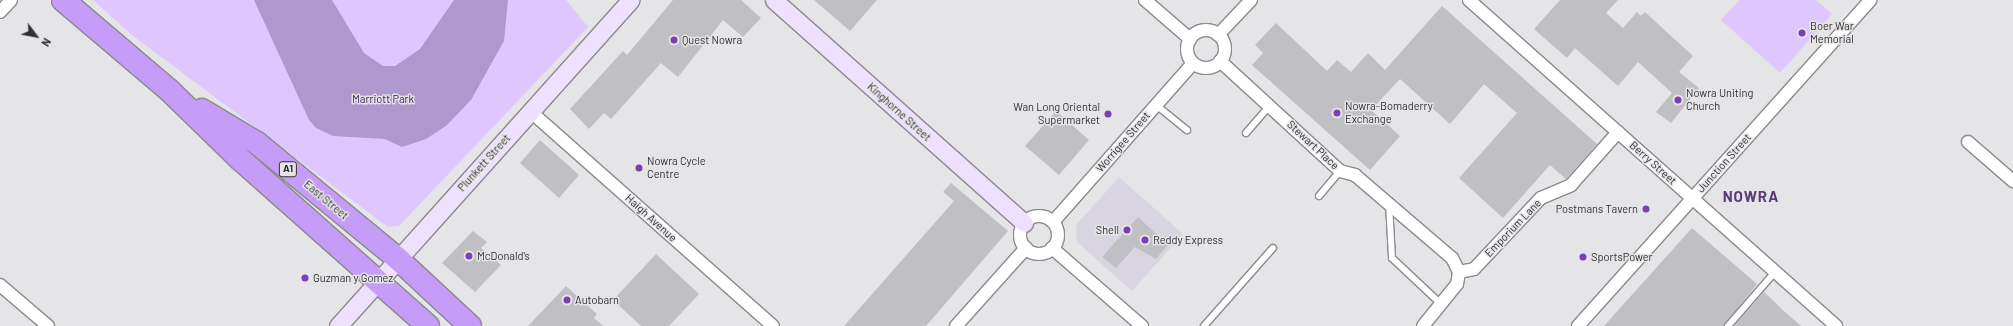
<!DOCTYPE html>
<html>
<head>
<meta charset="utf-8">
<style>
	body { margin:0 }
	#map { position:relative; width:2013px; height:326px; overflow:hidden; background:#e5e4e7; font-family:Barlow,sans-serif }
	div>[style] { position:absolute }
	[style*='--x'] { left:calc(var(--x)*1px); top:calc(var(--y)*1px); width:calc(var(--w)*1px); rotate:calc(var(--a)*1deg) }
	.built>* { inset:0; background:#d9d5e0 }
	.green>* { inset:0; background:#dec7fe }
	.water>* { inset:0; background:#af98ce }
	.building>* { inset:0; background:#c0bfc3 }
	.roads { filter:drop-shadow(1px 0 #8c8a8e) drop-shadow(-1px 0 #8c8a8e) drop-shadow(0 1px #8c8a8e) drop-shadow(0 -1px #8c8a8e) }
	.lane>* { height:6px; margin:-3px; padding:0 3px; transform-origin:3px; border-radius:3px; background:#fff }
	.street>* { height:12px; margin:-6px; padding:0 6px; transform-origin:6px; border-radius:6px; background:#fff }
	.street>.ring { margin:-6px; padding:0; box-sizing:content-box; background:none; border:12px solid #fff; border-radius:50% }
	.secondary>* { height:17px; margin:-8.5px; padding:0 8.5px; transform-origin:8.5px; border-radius:8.5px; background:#eee1fd }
	.highway>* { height:22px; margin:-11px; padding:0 11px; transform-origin:11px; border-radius:11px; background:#c59cf7 }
	.dots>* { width:11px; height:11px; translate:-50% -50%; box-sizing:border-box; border:2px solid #e5e4e7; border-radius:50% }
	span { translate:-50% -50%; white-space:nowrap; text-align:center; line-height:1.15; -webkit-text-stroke:3px #e5e4e7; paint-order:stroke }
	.shield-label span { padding:1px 3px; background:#e5e4e7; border:1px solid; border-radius:3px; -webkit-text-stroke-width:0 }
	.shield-label { font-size:10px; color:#313032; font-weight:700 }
	.poi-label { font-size:11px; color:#313032 }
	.left { translate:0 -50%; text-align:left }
	.right { translate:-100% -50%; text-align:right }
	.park-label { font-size:11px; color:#361554 }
	.street-label { font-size:11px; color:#313032 }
	.district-label { font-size:15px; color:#583c78; font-weight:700; letter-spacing:1px }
	.north { position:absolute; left:16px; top:16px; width:40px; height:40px; -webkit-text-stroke:3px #e5e4e7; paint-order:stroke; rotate:122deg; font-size:11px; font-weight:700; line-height:16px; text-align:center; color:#313032 }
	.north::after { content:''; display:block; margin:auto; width:14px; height:18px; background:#313032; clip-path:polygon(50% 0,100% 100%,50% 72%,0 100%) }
</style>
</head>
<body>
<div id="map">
	<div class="built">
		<div style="clip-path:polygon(1119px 177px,1183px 234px,1132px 291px,1077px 242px,1076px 225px)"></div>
	</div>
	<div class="green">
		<div style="clip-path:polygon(93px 0,566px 0,588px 27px,399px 226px,388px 227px,132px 35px)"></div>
		<div style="clip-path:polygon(1739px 0,1816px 0,1832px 14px,1780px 73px,1721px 20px)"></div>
	</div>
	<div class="water">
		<div style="clip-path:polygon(254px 0,332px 0,364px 53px,383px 66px,395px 66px,420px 49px,454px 0,508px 0,504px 41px,471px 100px,446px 126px,426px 139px,402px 147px,385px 139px,333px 136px,316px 128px,309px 120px)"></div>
	</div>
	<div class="building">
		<div style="clip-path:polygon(673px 0,741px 0,761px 18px,743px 37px,723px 20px,678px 77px,661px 63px,611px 119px,604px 113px,589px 129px,570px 109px,623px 51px,627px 55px)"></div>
		<div style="clip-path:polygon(814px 0,877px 0,850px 31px)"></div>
		<div style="clip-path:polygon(1560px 0,1618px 0,1606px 13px,1623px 28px,1637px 12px,1641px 16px,1645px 12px,1693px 56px,1679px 72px,1699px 88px,1671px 123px,1656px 112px,1672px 93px,1638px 62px,1618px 86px,1575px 48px,1567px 58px,1534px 29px)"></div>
		<div style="clip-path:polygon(1442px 6px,1597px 144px,1566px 179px,1550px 165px,1503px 218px,1459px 178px,1517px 113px,1484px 84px,1450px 124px,1400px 79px,1371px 110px,1400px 136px,1370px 170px,1252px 65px,1263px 53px,1255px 45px,1276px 23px,1327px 71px,1337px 60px,1351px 72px,1368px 53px,1385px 70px)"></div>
		<div style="clip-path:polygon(1056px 111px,1089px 140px,1059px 175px,1025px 146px)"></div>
		<div style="clip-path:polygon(540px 140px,579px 175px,559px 198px,520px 163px)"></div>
		<div style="clip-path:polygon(951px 183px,1008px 231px,926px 326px,844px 326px,954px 201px,943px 192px)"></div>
		<div style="clip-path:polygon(1138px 217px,1168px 245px,1156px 259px,1135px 247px,1116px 268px,1102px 257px)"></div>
		<div style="clip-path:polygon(1692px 228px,1757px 284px,1724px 326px,1604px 326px)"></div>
		<div style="clip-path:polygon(473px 231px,487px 242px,481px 248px,501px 265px,475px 292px,442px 263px)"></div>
		<div style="clip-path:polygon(656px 254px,699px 294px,669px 326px,641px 326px,613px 300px)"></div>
		<div style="clip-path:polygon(566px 286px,597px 314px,594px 318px,603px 326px,528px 326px)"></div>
		<div style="clip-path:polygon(1764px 292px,1785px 312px,1801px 326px,1734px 326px)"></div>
	</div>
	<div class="roads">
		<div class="lane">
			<div style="--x:1156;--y:105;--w:40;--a:39"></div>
			<div style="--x:1246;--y:133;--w:37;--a:-49"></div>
			<div style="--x:1319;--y:196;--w:33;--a:-50"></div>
			<div style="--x:1389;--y:204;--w:54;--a:86.8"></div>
			<div style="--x:1392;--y:258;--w:69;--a:43.2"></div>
			<div style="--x:1204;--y:326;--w:104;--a:-48.5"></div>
			<div style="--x:1728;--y:326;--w:72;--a:-49"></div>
		</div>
		<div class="street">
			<div style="--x:1145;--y:0;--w:60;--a:40.9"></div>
			<div style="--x:1469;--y:0;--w:491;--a:41.6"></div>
			<div style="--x:0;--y:12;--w:16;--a:-47"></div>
			<div class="ring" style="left:1187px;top:30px;width:26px;height:26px"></div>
			<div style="--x:1218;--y:35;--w:48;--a:-46.7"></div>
			<div style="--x:1220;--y:61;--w:163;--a:42.5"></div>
			<div style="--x:1340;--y:171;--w:16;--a:15"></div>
			<div style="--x:1355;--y:175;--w:128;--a:40.6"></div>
			<div style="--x:1452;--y:258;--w:16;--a:63"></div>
			<div style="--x:1459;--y:272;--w:12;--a:99"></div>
			<div style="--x:1457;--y:284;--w:54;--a:129"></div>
			<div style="--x:530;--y:111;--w:324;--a:41.5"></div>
			<div style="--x:1968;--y:142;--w:60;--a:40.9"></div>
			<div class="ring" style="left:1020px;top:216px;width:26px;height:26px"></div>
			<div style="--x:1053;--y:222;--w:212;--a:-48.6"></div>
			<div style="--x:1052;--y:248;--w:119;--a:40.9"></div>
			<div style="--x:1459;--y:272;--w:15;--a:-11"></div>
			<div style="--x:1474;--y:269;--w:98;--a:-46.7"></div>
			<div style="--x:1541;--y:198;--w:33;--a:-23"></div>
			<div style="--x:1571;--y:185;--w:71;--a:-48.4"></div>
			<div style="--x:0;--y:285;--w:63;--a:40.5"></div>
			<div style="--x:956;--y:326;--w:105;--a:-48.1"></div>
			<div style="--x:1578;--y:326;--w:438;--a:-48.1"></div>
		</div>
		<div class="secondary">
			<div style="--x:774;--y:0;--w:335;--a:41.7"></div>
			<div style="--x:338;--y:326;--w:438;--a:-48.1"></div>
		</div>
		<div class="highway">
			<div style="--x:63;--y:0;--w:140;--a:40.4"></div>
			<div style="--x:170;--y:91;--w:98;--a:44.2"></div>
			<div style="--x:240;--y:159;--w:251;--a:41.6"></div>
			<div style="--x:202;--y:110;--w:64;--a:31"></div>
			<div style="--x:257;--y:143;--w:183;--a:39.4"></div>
			<div style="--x:398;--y:259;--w:98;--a:42.9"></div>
		</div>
	</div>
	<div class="dots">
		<div style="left:1802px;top:33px;background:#7a3fb5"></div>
		<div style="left:674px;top:40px;background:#7a3fb5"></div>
		<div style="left:1678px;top:100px;background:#7a3fb5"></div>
		<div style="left:1337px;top:113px;background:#7a3fb5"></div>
		<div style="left:1108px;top:114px;background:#7a3fb5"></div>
		<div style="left:639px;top:168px;background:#7a3fb5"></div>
		<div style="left:1646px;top:209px;background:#7a3fb5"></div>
		<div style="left:1127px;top:230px;background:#7a3fb5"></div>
		<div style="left:1145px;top:240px;background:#7a3fb5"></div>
		<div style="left:469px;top:256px;background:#7a3fb5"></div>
		<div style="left:1583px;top:257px;background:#7a3fb5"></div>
		<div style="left:305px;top:278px;background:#7a3fb5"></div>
		<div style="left:567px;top:300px;background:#7a3fb5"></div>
	</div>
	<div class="shield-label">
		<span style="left:288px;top:169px">A1</span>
	</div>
	<div class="poi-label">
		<span class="left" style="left:1810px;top:33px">Boer War<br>Memorial</span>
		<span class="left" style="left:682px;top:40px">Quest Nowra</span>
		<span class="left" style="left:1686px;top:100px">Nowra Uniting<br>Church</span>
		<span class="left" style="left:1345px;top:113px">Nowra-Bomaderry<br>Exchange</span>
		<span class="right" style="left:1100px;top:114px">Wan Long Oriental<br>Supermarket</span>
		<span class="left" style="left:647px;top:168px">Nowra Cycle<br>Centre</span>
		<span class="right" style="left:1638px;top:209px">Postmans Tavern</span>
		<span class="right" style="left:1119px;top:230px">Shell</span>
		<span class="left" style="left:1153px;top:240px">Reddy Express</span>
		<span class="left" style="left:477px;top:256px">McDonald's</span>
		<span class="left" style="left:1591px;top:257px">SportsPower</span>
		<span class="left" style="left:313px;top:278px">Guzman y Gomez</span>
		<span class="left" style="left:575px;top:300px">Autobarn</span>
	</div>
	<div class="park-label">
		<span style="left:383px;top:99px">Marriott Park</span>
	</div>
	<div class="street-label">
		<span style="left:899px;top:112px;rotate:42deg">Kinghorne Street</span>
		<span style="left:1123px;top:142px;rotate:-49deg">Worrigee Street</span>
		<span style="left:1313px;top:145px;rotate:43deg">Stewart Place</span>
		<span style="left:484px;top:163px;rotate:-48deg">Plunkett Street</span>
		<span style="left:1653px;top:163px;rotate:42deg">Berry Street</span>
		<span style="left:1724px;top:163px;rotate:-48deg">Junction Street</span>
		<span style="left:326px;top:200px;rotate:40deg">East Street</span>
		<span style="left:651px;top:218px;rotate:42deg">Haigh Avenue</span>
		<span style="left:1513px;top:228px;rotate:-46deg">Emporium Lane</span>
	</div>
	<div class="district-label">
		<span style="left:1751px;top:197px">NOWRA</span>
	</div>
	<div class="north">N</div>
</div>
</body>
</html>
